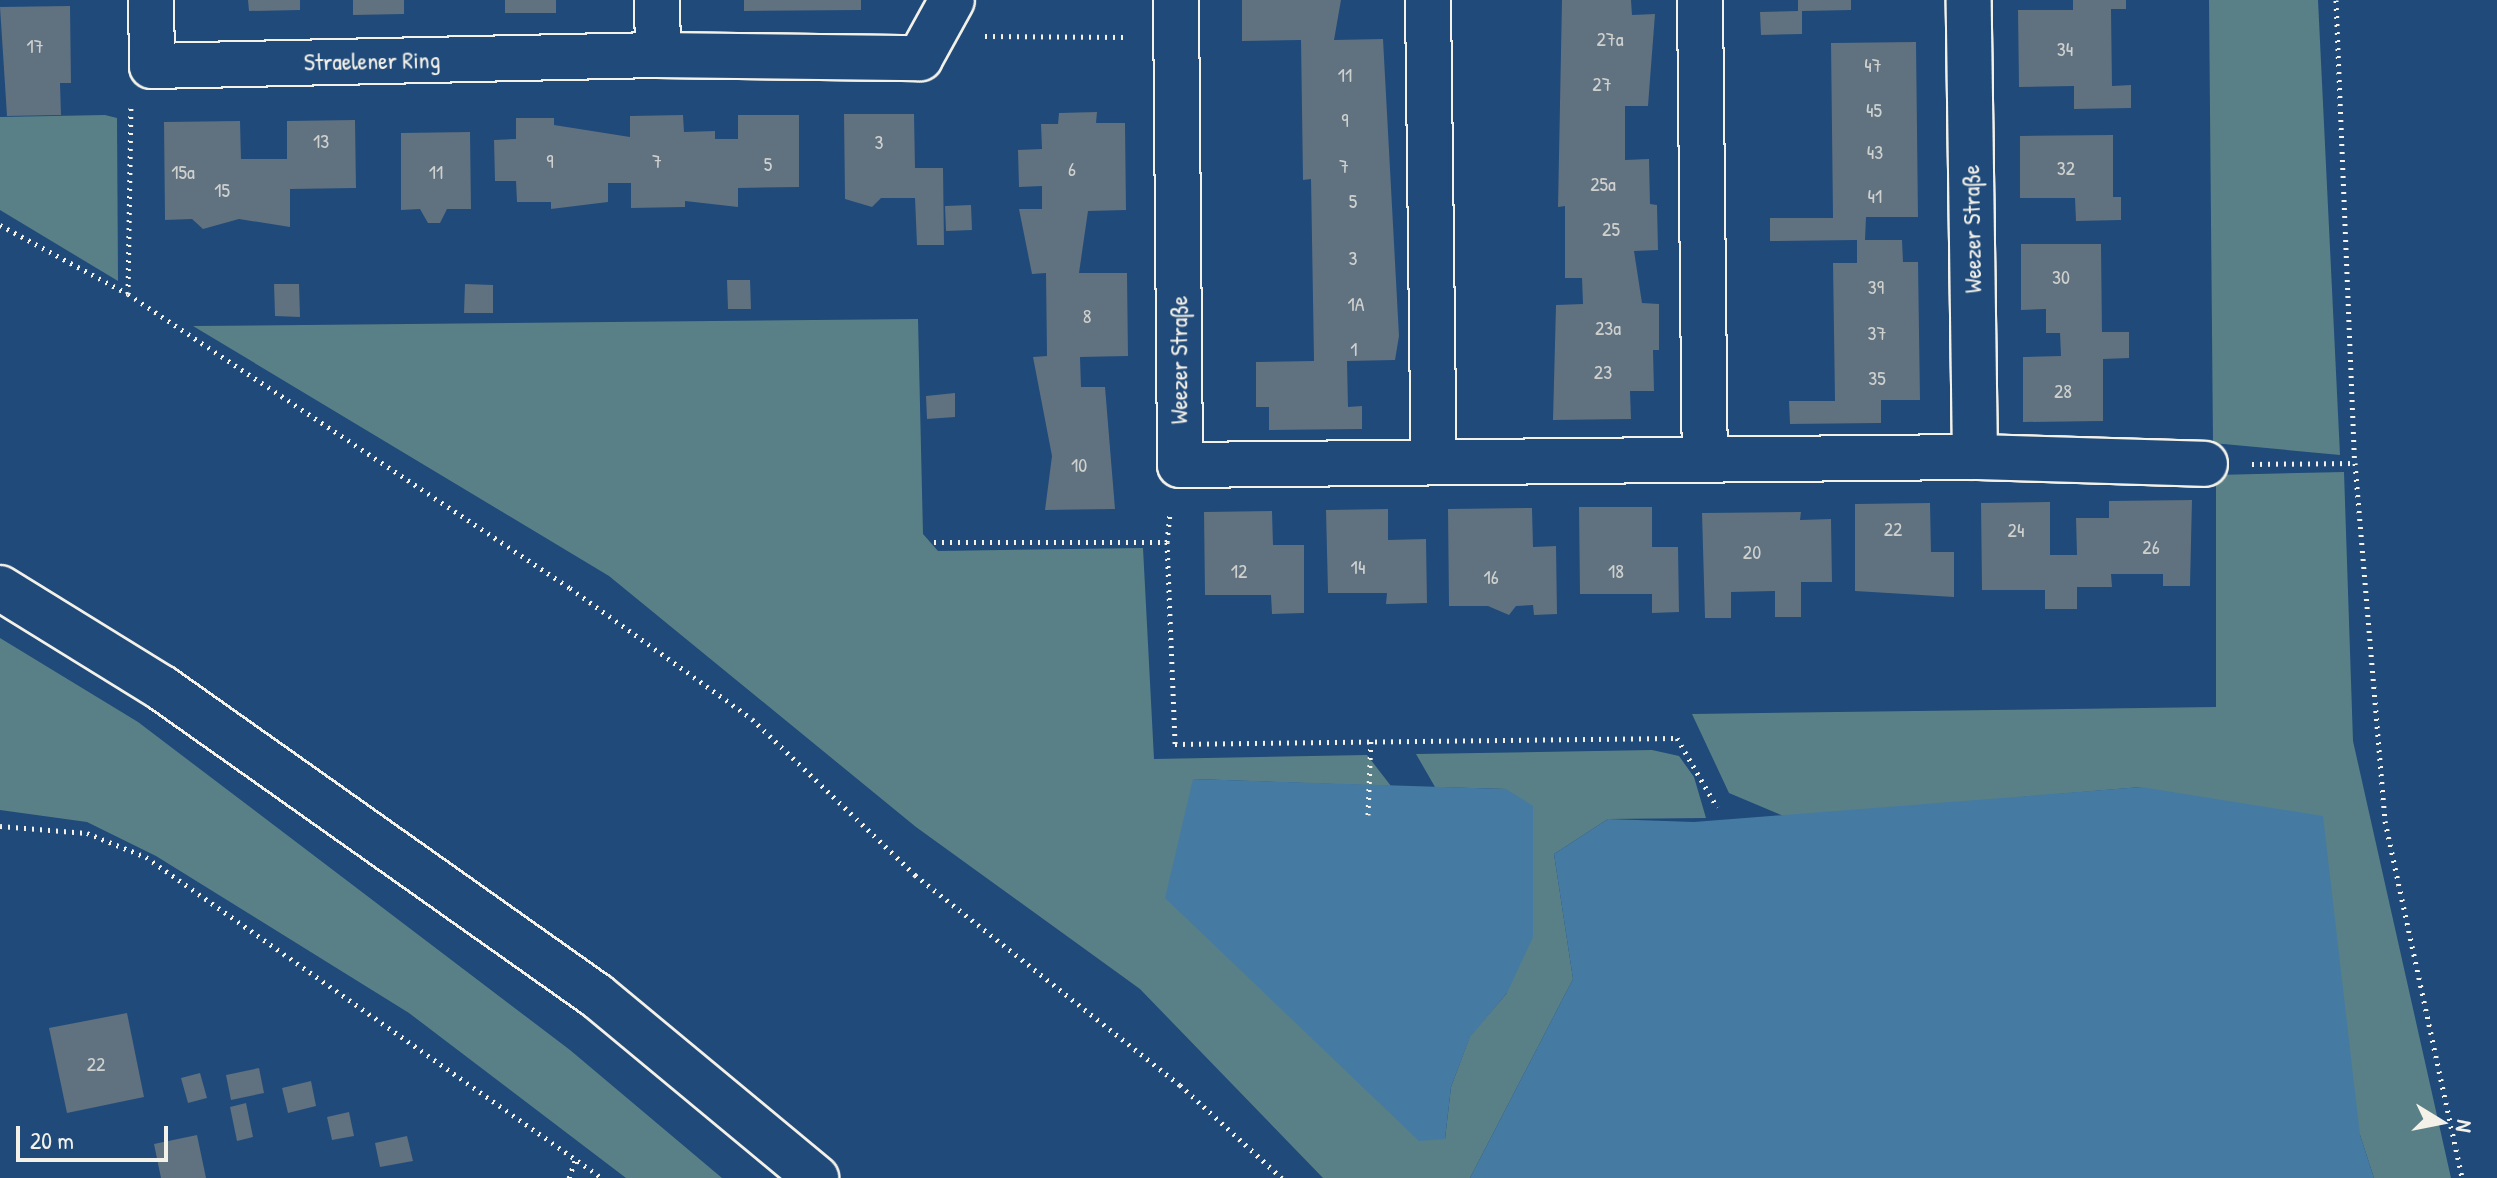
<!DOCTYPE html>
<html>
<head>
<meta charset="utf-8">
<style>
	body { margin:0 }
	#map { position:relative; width:2497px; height:1178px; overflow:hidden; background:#1f4a7a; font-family:"Patrick Hand",sans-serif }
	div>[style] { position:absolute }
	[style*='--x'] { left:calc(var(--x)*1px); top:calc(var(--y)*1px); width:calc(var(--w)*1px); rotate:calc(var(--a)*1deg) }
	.green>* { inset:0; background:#598086 }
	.water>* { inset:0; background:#457aa2 }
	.building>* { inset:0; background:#607180 }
	.path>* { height:5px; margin-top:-2.5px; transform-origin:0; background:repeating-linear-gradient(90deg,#f4f1e8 0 2px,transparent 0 8px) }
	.roads { filter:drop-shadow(2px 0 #f4f1e8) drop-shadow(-2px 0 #f4f1e8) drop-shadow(0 2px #f4f1e8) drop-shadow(0 -2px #f4f1e8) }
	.minor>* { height:44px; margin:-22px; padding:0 22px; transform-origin:22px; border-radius:22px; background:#1f4a7a }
	.primary>* { height:44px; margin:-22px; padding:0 22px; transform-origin:22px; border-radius:22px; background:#1f4a7a }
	span { translate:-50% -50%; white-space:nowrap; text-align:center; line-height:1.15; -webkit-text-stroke:8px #1f4a7a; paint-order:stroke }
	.number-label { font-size:20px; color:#cfd1ce }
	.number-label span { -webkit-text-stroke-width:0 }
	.street-label { font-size:24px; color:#f4f1e8 }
	.north { position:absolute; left:2401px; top:1082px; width:80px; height:80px; -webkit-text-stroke:6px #1f4a7a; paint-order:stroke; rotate:100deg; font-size:22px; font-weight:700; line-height:32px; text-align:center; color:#f4f1e8 }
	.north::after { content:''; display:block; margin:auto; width:28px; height:36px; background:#f4f1e8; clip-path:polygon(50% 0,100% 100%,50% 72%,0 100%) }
	.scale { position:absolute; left:16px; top:1126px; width:152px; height:36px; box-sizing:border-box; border:4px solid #f4f1e8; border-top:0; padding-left:10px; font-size:24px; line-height:28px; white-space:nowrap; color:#f4f1e8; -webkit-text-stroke:6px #1f4a7a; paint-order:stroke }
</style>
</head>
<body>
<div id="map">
	<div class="green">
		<div style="clip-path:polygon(2209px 0,2318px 0,2340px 455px,2213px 443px)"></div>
		<div style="clip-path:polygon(105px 115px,117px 118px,118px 281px,0 210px,0 117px)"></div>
		<div style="clip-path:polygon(918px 319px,923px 534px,938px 551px,1143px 548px,1154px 759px,1367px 755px,1391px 786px,1193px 779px,1445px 1139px,1451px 1087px,1470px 1036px,1507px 993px,1506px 789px,1435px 787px,1416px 754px,1652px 750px,1679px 756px,1694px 777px,1706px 818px,1608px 819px,1554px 854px,1573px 979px,1470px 1178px,1323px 1178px,1140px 989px,916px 827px,609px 576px,193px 326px)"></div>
		<div style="clip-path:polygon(2344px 472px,2353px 741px,2451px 1178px,2374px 1178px,2360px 1135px,2141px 787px,1786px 817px,1729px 793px,1692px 714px,2216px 707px,2216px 475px)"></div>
		<div style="clip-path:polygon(0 638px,138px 722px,570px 1050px,722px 1178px,626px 1178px,409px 1013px,156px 856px,87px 822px,0 810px)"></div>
	</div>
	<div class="water">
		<div style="clip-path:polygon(1193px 779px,1506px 789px,1533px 806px,1533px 937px,1507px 993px,1470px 1037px,1451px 1087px,1445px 1139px,1419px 1141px,1165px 898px)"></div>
		<div style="clip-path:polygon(2141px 787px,2323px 816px,2360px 1135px,2374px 1178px,1470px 1178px,1573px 979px,1554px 854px,1608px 819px,1694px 822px)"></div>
	</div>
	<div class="building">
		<div style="clip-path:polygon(248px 0,300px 0,300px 10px,249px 11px)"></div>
		<div style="clip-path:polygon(353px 0,404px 0,404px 14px,353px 15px)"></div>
		<div style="clip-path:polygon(505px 0,556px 0,556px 13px,505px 13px)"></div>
		<div style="clip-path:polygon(744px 0,861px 0,861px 10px,744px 11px)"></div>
		<div style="clip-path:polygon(1242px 0,1341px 0,1334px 40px,1383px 39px,1399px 336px,1395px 360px,1347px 361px,1348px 407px,1362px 406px,1362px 429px,1269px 430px,1269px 407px,1256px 407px,1256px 362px,1314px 361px,1311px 179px,1303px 180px,1301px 40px,1242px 41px)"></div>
		<div style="clip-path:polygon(1562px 0,1631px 0,1632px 15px,1655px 14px,1648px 106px,1625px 106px,1625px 160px,1649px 159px,1650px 204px,1657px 205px,1658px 250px,1634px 251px,1642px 303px,1659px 304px,1659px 350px,1653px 350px,1654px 391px,1630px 391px,1631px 419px,1553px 420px,1556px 305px,1583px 304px,1582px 278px,1565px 278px,1565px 206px,1558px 207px)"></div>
		<div style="clip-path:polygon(1798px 0,1851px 0,1851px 10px,1802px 11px,1802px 34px,1761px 35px,1760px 12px,1798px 11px)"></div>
		<div style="clip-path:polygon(2073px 0,2126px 0,2126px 9px,2111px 9px,2112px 86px,2131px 85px,2131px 108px,2074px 109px,2074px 86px,2019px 87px,2018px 10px,2073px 10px)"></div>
		<div style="clip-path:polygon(70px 6px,71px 83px,60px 83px,61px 115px,7px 116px,0 7px)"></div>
		<div style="clip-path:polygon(1916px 42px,1918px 217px,1866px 217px,1865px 240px,1902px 240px,1903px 262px,1918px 262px,1920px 400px,1881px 400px,1881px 423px,1790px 424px,1789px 401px,1835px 401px,1833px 263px,1857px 263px,1857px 240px,1770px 241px,1770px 218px,1833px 218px,1831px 43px)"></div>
		<div style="clip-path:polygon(1097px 112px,1096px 123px,1125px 123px,1126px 210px,1088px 211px,1079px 273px,1127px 273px,1128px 356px,1080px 357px,1081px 387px,1105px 387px,1115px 509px,1045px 510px,1052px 456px,1033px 357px,1047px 356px,1046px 273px,1032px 274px,1019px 209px,1042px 209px,1042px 186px,1019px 187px,1018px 150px,1042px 149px,1041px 124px,1058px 124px,1059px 113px)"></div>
		<div style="clip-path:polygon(844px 114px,914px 114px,915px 168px,943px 168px,944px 245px,917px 245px,915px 198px,881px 198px,872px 207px,845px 199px)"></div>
		<div style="clip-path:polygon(683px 115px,684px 132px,715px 131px,715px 139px,738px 139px,738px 115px,799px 115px,799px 187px,738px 188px,738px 207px,685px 201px,685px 207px,631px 208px,631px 183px,608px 183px,608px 202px,551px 209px,551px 202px,517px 202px,516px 181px,495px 181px,494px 140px,516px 139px,516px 118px,554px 118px,554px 125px,630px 137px,630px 116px)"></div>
		<div style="clip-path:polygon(355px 120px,356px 188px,290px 189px,290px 227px,239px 219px,203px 229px,192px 219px,165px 220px,164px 122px,240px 121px,241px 159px,287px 159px,287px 121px)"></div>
		<div style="clip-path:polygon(470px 132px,471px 209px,447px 209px,440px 223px,428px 223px,420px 209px,401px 210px,401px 133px)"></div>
		<div style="clip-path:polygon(2113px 135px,2113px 197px,2121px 197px,2121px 220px,2076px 221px,2075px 198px,2020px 198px,2020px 136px)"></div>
		<div style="clip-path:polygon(971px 205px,972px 230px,946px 231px,945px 206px)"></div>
		<div style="clip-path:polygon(2021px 244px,2101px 244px,2102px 332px,2129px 332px,2129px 358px,2103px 359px,2103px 421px,2023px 422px,2023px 357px,2061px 356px,2060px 333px,2046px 333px,2046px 309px,2021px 310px)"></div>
		<div style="clip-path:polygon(727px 280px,750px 280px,751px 309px,728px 309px)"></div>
		<div style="clip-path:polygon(274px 284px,299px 284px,300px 317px,275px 316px)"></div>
		<div style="clip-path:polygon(465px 284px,493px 285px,493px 313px,464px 313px)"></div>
		<div style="clip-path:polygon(955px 393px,955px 417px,927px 419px,926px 396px)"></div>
		<div style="clip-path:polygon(2192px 500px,2190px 586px,2163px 586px,2163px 574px,2111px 574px,2112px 587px,2077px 587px,2077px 609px,2045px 609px,2045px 590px,1982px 590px,1981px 503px,2050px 502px,2050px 555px,2077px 555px,2076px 518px,2109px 518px,2109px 501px)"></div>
		<div style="clip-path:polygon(1930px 503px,1931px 552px,1954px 552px,1954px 597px,1855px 591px,1855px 504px)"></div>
		<div style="clip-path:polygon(1579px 507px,1652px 507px,1652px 547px,1678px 547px,1679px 612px,1652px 613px,1652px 594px,1580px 594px)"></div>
		<div style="clip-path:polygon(1532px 508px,1533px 547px,1556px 546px,1557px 614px,1534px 615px,1533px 605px,1516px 606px,1509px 615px,1488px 606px,1449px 606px,1448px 509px)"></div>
		<div style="clip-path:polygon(1388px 509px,1388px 540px,1426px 539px,1427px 603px,1386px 604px,1387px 593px,1328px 593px,1326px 510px)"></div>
		<div style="clip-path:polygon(1272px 511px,1273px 545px,1304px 545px,1304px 613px,1272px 614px,1271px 595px,1205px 595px,1204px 512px)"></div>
		<div style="clip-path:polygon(1801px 512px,1800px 520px,1831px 519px,1832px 582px,1801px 582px,1801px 617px,1775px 617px,1775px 591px,1731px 592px,1731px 618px,1705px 618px,1702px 513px)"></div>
		<div style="clip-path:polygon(127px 1013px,144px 1097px,67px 1113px,49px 1028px)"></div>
		<div style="clip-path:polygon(259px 1068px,264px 1093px,231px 1100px,226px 1075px)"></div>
		<div style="clip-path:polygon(200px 1073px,207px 1098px,188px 1103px,181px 1078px)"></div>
		<div style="clip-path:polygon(311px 1081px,316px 1106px,288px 1113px,282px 1088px)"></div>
		<div style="clip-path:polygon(246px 1103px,253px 1137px,237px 1141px,230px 1107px)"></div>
		<div style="clip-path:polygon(349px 1112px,354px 1136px,332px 1140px,327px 1117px)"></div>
		<div style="clip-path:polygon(197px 1135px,206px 1178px,161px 1178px,154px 1144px)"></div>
		<div style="clip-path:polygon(407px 1136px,413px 1161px,380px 1167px,375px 1143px)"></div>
	</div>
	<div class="path">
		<div style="--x:2336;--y:0;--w:463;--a:87.7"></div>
		<div style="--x:2355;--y:463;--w:359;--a:85.2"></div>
		<div style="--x:2385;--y:821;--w:365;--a:77.8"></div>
		<div style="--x:985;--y:36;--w:142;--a:0.4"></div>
		<div style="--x:0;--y:225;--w:145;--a:28.3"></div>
		<div style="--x:128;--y:294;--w:531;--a:33.63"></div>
		<div style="--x:570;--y:588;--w:224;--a:35.7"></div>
		<div style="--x:752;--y:719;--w:226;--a:43.7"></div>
		<div style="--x:915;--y:875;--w:338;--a:38.4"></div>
		<div style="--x:1180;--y:1085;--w:138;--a:42.4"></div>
		<div style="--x:128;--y:294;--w:187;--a:-89.1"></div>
		<div style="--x:2252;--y:464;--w:103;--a:-0.6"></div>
		<div style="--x:934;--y:542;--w:233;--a:0"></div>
		<div style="--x:1167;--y:542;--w:202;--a:87.7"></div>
		<div style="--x:1175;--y:744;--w:502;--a:-0.68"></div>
		<div style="--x:1677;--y:738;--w:80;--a:59.9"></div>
		<div style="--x:1167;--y:542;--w:31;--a:-84"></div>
		<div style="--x:1368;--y:815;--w:77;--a:-87.8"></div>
		<div style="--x:0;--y:826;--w:87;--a:4.6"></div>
		<div style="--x:87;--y:833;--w:64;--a:22.1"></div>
		<div style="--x:146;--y:857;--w:558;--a:35.14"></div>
		<div style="--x:569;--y:1178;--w:21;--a:-71"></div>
	</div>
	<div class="roads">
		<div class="minor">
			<div style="--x:151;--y:0;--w:66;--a:89.1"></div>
			<div style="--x:152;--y:66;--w:506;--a:-1.25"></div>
			<div style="--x:658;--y:55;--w:55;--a:-91"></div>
			<div style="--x:1176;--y:0;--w:465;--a:89.5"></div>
			<div style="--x:1180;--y:465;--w:795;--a:-0.58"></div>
			<div style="--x:1975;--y:457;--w:457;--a:-90.8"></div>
			<div style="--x:1428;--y:0;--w:461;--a:89.3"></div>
			<div style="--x:1700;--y:0;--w:458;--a:89.4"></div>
			<div style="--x:658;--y:55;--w:262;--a:0.7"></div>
			<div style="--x:920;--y:58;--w:66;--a:-61.1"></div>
			<div style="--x:1975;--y:457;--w:230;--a:1.7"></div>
		</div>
		<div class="primary">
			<div style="--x:0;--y:588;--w:190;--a:31.7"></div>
			<div style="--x:162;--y:688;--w:533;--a:35.3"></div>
			<div style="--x:597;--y:996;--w:285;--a:39.7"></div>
		</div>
	</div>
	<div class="number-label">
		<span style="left:1610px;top:38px">27a</span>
		<span style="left:35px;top:45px">17</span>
		<span style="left:2065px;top:48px">34</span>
		<span style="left:1873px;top:64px">47</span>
		<span style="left:1345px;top:74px">11</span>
		<span style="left:1602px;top:83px">27</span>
		<span style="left:1874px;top:109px">45</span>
		<span style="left:1345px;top:119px">9</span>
		<span style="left:321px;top:140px">13</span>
		<span style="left:879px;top:141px">3</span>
		<span style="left:1875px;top:151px">43</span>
		<span style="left:550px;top:160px">9</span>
		<span style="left:657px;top:160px">7</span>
		<span style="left:768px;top:163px">5</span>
		<span style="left:1344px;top:165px">7</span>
		<span style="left:2066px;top:167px">32</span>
		<span style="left:1072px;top:168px">6</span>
		<span style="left:183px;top:171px">15a</span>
		<span style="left:436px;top:171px">11</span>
		<span style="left:1603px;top:183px">25a</span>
		<span style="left:222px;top:189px">15</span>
		<span style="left:1875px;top:195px">41</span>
		<span style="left:1353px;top:200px">5</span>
		<span style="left:1611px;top:228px">25</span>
		<span style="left:1353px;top:257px">3</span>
		<span style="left:2061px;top:276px">30</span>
		<span style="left:1876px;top:286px">39</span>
		<span style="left:1356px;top:303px">1A</span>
		<span style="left:1087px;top:315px">8</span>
		<span style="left:1608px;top:327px">23a</span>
		<span style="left:1877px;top:332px">37</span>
		<span style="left:1354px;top:348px">1</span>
		<span style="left:1603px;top:371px">23</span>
		<span style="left:1877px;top:377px">35</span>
		<span style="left:2063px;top:390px">28</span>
		<span style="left:1079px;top:464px">10</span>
		<span style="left:1893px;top:528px">22</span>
		<span style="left:2016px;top:529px">24</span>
		<span style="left:2151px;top:546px">26</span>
		<span style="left:1752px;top:551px">20</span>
		<span style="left:1358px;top:566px">14</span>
		<span style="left:1239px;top:570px">12</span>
		<span style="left:1616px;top:570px">18</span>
		<span style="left:1491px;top:576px">16</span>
		<span style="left:96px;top:1063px">22</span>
	</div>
	<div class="street-label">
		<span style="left:372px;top:61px;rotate:-1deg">Straelener Ring</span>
		<span style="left:1972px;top:229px;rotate:-91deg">Weezer Straße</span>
		<span style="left:1179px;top:360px;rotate:-90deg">Weezer Straße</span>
	</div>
	<div class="north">N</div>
	<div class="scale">20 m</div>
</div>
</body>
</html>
